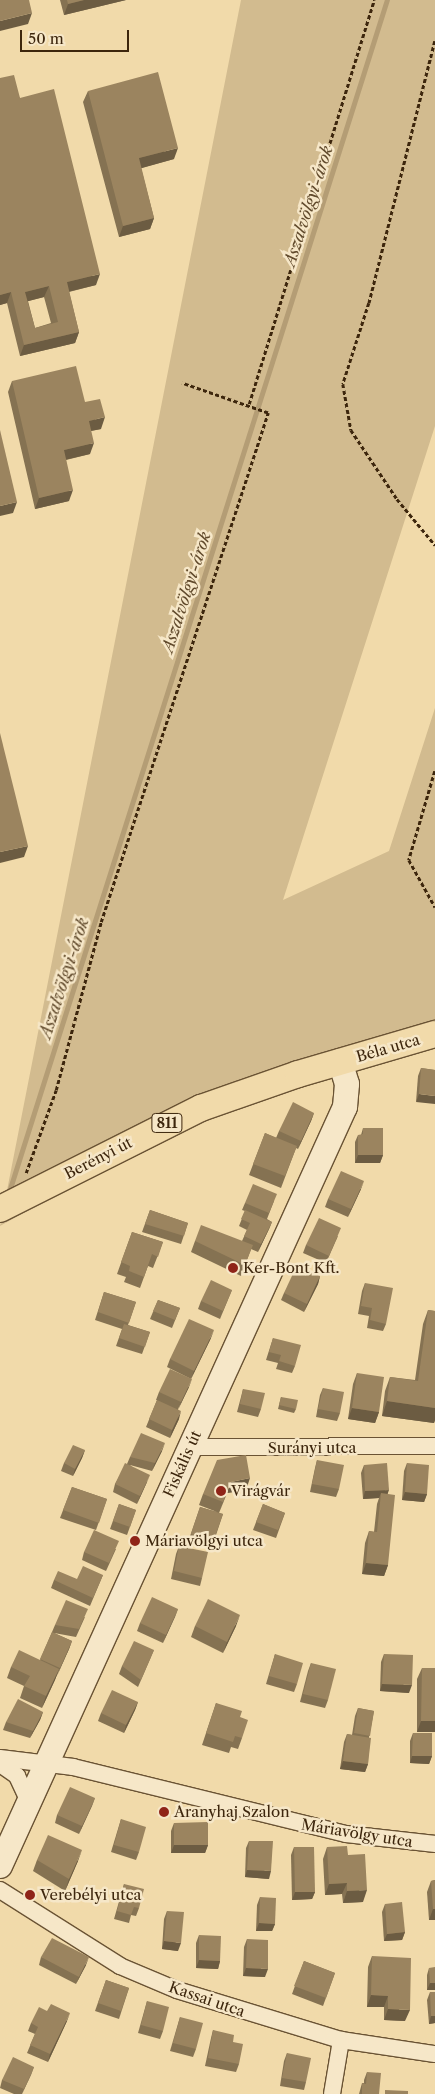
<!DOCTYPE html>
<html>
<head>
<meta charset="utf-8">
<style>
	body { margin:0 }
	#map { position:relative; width:435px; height:2094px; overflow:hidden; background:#f1daaa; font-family:"Libre Caslon Text",serif }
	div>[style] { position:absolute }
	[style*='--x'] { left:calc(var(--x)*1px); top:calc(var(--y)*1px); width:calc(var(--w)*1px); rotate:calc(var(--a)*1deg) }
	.green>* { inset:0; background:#d2bb8f }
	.stream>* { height:4.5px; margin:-2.25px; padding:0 2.25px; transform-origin:2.25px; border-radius:2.25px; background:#b49d75 }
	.path>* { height:2.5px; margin-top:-1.25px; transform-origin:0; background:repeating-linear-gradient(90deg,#3d260d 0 4px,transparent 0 6.5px) }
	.roads { filter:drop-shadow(1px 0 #6a5334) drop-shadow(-1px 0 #6a5334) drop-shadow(0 1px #6a5334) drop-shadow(0 -1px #6a5334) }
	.street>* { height:16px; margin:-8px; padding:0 8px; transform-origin:8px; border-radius:8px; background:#f6e7c8 }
	.secondary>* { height:24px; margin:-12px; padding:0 12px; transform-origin:12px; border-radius:12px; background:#f6e7c8 }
	.primary>* { height:26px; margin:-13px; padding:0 13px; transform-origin:13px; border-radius:13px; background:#f1daaa }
	.wall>* { inset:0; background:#857252 }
	.shaded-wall>* { inset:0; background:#6c5c42 }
	.building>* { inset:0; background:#9b845f }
	.dots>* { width:14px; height:14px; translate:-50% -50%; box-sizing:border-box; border:2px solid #f6e7c8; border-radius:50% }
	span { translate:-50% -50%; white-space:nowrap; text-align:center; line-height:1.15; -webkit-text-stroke:5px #f6e7c8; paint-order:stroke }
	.shield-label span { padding:1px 4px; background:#f6e7c8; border:1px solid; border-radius:4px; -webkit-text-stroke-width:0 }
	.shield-label { font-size:14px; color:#3d260d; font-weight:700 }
	.street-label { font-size:15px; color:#3d260d }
	.poi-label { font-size:15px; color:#3d260d }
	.left { translate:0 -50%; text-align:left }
	.water-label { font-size:16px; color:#614a2c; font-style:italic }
	.scale { position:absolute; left:20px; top:30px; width:109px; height:22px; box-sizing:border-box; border:2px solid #3d260d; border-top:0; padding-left:6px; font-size:15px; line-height:18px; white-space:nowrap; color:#3d260d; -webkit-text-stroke:4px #f6e7c8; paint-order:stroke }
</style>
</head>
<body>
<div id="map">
	<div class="green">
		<div style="clip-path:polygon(241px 0,435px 0,435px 426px,283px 900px,389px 851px,435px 708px,435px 1025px,236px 1094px,0 1226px)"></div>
	</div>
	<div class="stream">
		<div style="--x:9;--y:1192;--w:1250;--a:-72.41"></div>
	</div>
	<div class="path">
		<div style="--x:435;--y:41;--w:270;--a:104.1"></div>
		<div style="--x:369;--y:303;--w:85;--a:107.8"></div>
		<div style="--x:343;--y:384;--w:47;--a:80.1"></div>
		<div style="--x:351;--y:430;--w:83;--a:56.3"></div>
		<div style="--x:397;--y:499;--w:60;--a:50.4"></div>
		<div style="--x:249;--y:404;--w:423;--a:-72.8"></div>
		<div style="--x:435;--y:771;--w:93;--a:106.3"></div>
		<div style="--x:409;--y:860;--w:54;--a:61"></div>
		<div style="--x:26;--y:1173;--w:88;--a:-70.1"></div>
		<div style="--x:56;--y:1090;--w:174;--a:-75"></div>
		<div style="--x:101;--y:922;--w:536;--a:-71.84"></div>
		<div style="--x:268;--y:413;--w:91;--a:-160.8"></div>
	</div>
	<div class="roads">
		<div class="street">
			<div style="--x:189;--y:1447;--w:246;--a:-0.2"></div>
			<div style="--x:0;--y:1758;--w:74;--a:7"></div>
			<div style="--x:73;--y:1767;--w:281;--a:13.8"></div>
			<div style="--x:346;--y:1834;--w:90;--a:6.4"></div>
			<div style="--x:0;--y:1764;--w:21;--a:35"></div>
			<div style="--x:17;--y:1776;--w:29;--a:65"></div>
			<div style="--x:0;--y:1890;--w:142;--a:32.3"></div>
			<div style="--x:120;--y:1966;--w:62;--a:22.8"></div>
			<div style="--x:177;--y:1990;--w:171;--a:17"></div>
			<div style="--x:341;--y:2040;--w:95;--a:8.5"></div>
			<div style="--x:332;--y:2094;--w:55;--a:-80.5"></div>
		</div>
		<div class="secondary">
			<div style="--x:0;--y:1866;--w:834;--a:-65.56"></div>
			<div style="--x:345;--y:1107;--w:23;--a:-85"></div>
			<div style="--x:347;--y:1084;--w:24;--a:-107"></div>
		</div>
		<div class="primary">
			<div style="--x:0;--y:1209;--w:225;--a:-26.7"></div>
			<div style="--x:201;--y:1108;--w:103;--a:-19.3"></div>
			<div style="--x:298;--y:1074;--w:143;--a:-16.3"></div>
		</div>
	</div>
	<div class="wall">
		<div style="clip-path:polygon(60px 0,126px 0,64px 15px)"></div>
		<div style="clip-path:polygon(evenodd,0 78px,20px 98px,96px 285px,69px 292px,79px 332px,75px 343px,20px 356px,7px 303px,0 305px,0 78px,44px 297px,51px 323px,35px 328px,28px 301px,44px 297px)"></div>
		<div style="clip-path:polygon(88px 91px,174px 159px,141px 168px,154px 218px,150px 229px,119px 237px,83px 102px)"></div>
		<div style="clip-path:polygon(12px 381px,85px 402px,101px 429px,91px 431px,90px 454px,66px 460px,69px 501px,35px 509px,8px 392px)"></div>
		<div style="clip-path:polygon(421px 1068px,435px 1070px,416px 1102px,418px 1076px)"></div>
		<div style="clip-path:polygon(314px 1113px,311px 1121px,298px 1149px,296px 1148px,281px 1188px,249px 1175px,265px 1133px,276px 1138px,279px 1131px)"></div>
		<div style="clip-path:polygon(363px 1128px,383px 1155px,380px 1163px,355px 1163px,355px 1142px,358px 1135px,361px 1135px)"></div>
		<div style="clip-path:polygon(361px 1189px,348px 1217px,325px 1207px,328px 1199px)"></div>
		<div style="clip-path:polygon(274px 1201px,267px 1219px,272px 1222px,269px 1229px,258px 1252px,251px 1249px,241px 1276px,191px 1252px,195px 1241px,242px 1241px,247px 1230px,239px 1226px,245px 1211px,242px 1210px,245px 1203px)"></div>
		<div style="clip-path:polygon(150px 1210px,188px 1223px,181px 1244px,142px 1232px)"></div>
		<div style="clip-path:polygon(132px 1232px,163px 1242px,153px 1268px,148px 1266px,140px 1288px,124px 1282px,126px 1277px,117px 1274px)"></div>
		<div style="clip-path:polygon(338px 1236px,326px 1263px,303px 1253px,306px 1245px)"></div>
		<div style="clip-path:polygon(320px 1276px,318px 1284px,304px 1312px,281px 1300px,284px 1293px)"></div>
		<div style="clip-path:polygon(365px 1283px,386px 1324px,383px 1331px,367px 1328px,369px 1316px,358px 1314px,362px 1291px)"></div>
		<div style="clip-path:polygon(232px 1290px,220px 1319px,198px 1309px,201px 1301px)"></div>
		<div style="clip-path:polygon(104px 1292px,136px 1302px,128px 1325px,150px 1332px,142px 1354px,116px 1346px,122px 1329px,95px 1320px)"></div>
		<div style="clip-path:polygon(158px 1300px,180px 1308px,172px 1328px,150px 1319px)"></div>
		<div style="clip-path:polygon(428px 1310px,435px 1311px,435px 1420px,434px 1423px,382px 1416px,385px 1391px,390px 1377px,415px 1380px,423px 1324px)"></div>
		<div style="clip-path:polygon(211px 1338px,191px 1379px,167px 1367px,170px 1359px)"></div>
		<div style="clip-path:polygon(273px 1338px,295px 1366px,292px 1373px,276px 1369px,278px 1363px,266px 1360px)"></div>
		<div style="clip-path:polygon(357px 1373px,379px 1412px,375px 1423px,348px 1419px,353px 1384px)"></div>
		<div style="clip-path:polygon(189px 1387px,178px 1409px,179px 1419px,170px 1438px,146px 1427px,157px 1400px,156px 1400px,159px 1392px)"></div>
		<div style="clip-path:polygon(323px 1388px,340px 1413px,337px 1421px,316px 1417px,320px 1395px)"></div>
		<div style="clip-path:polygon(243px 1389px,261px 1409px,258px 1417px,237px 1412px,241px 1397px)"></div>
		<div style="clip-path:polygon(281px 1397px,296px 1409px,294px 1413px,278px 1409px)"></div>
		<div style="clip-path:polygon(85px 1450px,82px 1458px,73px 1476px,61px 1471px,64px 1463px)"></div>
		<div style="clip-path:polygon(162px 1451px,152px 1471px,130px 1465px,147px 1482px,137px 1504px,113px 1492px,115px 1484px,127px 1464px,130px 1457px)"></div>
		<div style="clip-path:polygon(317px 1460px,339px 1489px,336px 1497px,310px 1492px,315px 1468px)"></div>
		<div style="clip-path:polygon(407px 1463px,427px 1494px,424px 1502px,402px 1500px,404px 1471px)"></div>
		<div style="clip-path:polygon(364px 1465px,388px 1494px,388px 1565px,384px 1576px,362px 1574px,365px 1543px,369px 1531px,374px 1532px,377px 1504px,379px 1498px,363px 1499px,361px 1473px)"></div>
		<div style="clip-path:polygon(72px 1487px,107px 1499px,96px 1530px,60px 1518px)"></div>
		<div style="clip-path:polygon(246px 1490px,227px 1493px,219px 1513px,223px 1514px,211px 1550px,188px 1542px,200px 1507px,217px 1512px,199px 1505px,203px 1494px)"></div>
		<div style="clip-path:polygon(119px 1504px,136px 1510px,127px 1535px,110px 1529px)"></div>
		<div style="clip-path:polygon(263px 1504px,285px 1513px,276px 1538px,253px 1530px)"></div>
		<div style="clip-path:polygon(179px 1546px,202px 1578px,200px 1586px,171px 1579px,176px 1554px)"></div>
		<div style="clip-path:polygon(116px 1549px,106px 1571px,82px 1560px,84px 1552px)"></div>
		<div style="clip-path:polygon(103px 1575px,90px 1606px,51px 1588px,54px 1580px,77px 1579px)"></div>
		<div style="clip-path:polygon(178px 1609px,163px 1643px,137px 1631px,140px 1623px)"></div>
		<div style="clip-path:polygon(85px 1617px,76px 1637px,54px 1633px,72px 1641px,69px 1649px,42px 1708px,20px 1698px,24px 1686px,7px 1678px,11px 1667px,40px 1660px,55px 1625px)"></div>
		<div style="clip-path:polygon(195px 1626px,236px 1626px,223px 1653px,191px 1637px)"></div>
		<div style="clip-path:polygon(154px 1650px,138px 1687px,119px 1674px,122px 1666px)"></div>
		<div style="clip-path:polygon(275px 1654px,297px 1684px,294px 1692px,266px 1684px)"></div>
		<div style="clip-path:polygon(384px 1654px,409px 1693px,380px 1691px,381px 1662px)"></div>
		<div style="clip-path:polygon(311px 1663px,328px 1700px,325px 1708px,300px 1702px,308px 1671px)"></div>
		<div style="clip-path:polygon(422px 1668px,435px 1732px,417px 1732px,417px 1679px)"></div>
		<div style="clip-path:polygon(138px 1702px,135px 1710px,124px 1733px,98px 1721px,101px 1713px)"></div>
		<div style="clip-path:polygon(216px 1703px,240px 1717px,242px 1738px,238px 1749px,231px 1747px,229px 1753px,202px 1745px)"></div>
		<div style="clip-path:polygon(358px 1708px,374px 1711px,369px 1737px,368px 1764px,365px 1772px,340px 1769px,344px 1742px,347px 1734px,352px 1735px,355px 1716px)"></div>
		<div style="clip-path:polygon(43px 1712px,40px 1720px,30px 1738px,3px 1730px,6px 1722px)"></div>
		<div style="clip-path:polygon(413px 1733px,432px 1756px,429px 1764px,410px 1763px,410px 1741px)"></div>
		<div style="clip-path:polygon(95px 1798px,79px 1834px,55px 1823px,57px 1815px)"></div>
		<div style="clip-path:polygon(121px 1819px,139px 1852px,136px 1860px,111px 1852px)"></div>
		<div style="clip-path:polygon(174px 1823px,208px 1845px,205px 1853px,171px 1853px,171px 1831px)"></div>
		<div style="clip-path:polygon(249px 1841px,269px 1879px,245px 1877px,246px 1848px)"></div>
		<div style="clip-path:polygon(294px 1847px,315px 1892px,312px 1899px,292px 1900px,291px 1855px)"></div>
		<div style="clip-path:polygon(327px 1847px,348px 1855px,363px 1902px,343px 1903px,342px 1894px,325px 1895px,323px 1859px)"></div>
		<div style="clip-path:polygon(37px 1860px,78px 1861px,65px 1891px,33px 1871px)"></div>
		<div style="clip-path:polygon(435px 1880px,435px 1920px,429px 1920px,427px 1892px,431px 1881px)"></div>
		<div style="clip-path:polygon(124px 1884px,139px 1908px,136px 1916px,131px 1915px,129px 1923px,114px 1919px)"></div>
		<div style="clip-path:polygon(260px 1897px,275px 1924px,272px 1931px,256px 1931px,257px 1905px)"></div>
		<div style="clip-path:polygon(385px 1904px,405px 1932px,402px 1940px,384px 1941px,382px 1912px)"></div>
		<div style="clip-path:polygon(167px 1911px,178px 1951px,162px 1949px,164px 1919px)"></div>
		<div style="clip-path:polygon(199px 1935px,220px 1961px,218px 1969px,196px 1968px,196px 1943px)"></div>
		<div style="clip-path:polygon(247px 1939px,265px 1977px,243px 1976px,244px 1947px)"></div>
		<div style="clip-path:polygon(372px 1956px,405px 2021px,384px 2020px,384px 2007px,367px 2007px,368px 1967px)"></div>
		<div style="clip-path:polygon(41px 1957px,86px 1965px,76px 1984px,39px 1965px)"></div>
		<div style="clip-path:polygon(304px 1961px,335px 1973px,323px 2006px,292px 1994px)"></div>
		<div style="clip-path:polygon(429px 1968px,435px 1990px,427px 1990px,427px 1975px)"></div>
		<div style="clip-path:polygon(106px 1980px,129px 1988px,119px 2019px,95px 2011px)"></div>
		<div style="clip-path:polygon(430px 1992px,435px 1992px,435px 2023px,429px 2024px,427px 2000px)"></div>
		<div style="clip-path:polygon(147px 2001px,163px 2031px,160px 2039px,138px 2033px)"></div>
		<div style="clip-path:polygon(180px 2017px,196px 2049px,193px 2057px,170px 2051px)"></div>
		<div style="clip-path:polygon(67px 2021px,48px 2062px,27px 2053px,35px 2034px,28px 2031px,31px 2023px)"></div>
		<div style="clip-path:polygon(213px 2030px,233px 2042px,239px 2064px,236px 2072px,205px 2066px,211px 2038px)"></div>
		<div style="clip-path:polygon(287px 2053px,306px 2082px,304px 2090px,280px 2086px,284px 2061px)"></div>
		<div style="clip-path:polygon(34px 2067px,22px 2094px,14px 2094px,0 2088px,2px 2080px)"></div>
		<div style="clip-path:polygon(367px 2072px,379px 2094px,359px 2094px,362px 2083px,364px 2083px,364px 2080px)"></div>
	</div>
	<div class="shaded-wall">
		<div style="clip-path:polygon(84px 0,126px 0,64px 15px,68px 4px)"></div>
		<div style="clip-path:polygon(32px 13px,28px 24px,0 31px,0 21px)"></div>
		<div style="clip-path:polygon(178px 148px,174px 159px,135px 170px,139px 158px)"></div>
		<div style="clip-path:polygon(154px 218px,150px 229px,119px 237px,123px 226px)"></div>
		<div style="clip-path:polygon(100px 274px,96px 285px,63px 293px,67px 282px)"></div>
		<div style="clip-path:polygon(49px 286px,44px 297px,21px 303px,25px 292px)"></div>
		<div style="clip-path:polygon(11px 292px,7px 303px,0 305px,0 295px)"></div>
		<div style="clip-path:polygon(79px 332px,75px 343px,20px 356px,24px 345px)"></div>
		<div style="clip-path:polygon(105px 417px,101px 429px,85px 432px,89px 421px)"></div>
		<div style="clip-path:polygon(94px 443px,90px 454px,60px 461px,64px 450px)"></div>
		<div style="clip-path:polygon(73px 490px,69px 501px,35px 509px,39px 498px)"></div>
		<div style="clip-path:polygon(17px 502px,13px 513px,0 516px,0 506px)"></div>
		<div style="clip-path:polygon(28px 846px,24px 857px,0 863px,0 852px)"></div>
		<div style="clip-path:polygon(419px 1094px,435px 1096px,435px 1104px,416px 1102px)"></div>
		<div style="clip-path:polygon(314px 1113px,311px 1121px,298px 1149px,301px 1141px)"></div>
		<div style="clip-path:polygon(358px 1155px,383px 1155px,380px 1163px,355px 1163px)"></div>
		<div style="clip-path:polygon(364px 1181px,361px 1189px,348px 1217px,351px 1209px)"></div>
		<div style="clip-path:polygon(272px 1222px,269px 1229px,258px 1252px,261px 1244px)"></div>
		<div style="clip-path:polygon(320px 1276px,318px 1284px,304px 1312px,307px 1304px)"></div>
		<div style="clip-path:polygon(214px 1330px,211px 1338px,191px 1379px,194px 1371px)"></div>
		<div style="clip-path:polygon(192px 1379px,189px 1387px,178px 1410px,181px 1402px)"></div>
		<div style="clip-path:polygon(387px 1401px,435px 1408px,435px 1420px,434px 1423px,382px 1416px)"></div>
		<div style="clip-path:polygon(352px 1408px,379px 1412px,375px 1423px,348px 1419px)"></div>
		<div style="clip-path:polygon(181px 1411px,179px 1419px,170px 1438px,172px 1430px)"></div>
		<div style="clip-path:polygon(165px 1443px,162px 1451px,152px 1471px,155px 1463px)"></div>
		<div style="clip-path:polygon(85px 1450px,82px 1458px,73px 1476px,75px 1469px)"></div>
		<div style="clip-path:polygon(150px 1475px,147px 1482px,137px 1504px,140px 1496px)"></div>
		<div style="clip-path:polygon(250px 1478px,246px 1490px,227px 1493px,219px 1513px,231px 1482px)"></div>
		<div style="clip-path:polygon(389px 1490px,386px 1498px,381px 1493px,379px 1498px,363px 1499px,365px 1491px)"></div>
		<div style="clip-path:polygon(405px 1492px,427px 1494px,424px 1502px,402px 1500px)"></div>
		<div style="clip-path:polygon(366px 1563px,388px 1565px,384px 1576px,362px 1574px)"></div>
		<div style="clip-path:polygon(178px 1609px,175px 1617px,163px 1643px,166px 1635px)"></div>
		<div style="clip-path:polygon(240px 1615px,236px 1626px,223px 1653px,227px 1642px)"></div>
		<div style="clip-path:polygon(72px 1641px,69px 1649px,57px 1676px,60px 1668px)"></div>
		<div style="clip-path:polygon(59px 1669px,55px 1680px,42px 1708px,46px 1696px)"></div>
		<div style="clip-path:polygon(382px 1684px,412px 1685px,409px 1693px,380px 1691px)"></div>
		<div style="clip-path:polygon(138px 1702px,135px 1710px,124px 1733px,126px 1725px)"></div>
		<div style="clip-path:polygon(43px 1712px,40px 1720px,30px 1738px,33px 1731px)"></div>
		<div style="clip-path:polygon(421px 1721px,435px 1721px,435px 1732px,417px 1732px)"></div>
		<div style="clip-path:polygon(412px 1756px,432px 1756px,429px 1764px,410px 1763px)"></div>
		<div style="clip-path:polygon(343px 1761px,368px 1764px,365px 1772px,340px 1769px)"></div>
		<div style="clip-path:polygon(95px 1798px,92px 1806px,79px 1834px,82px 1826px)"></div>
		<div style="clip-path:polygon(174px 1845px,208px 1845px,205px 1853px,171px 1853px)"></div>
		<div style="clip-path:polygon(82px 1850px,78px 1861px,65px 1891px,69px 1879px)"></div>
		<div style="clip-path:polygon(247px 1870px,271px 1871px,269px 1879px,245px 1877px)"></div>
		<div style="clip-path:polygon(347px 1883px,342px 1894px,325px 1895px,329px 1884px)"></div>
		<div style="clip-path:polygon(367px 1890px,363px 1902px,343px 1903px,347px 1891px)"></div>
		<div style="clip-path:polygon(295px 1892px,315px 1892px,312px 1899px,292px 1900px)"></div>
		<div style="clip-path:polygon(433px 1909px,435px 1909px,435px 1920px,429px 1920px)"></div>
		<div style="clip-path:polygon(259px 1923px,275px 1924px,272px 1931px,256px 1931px)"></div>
		<div style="clip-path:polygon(405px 1932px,402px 1940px,384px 1941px,387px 1934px)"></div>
		<div style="clip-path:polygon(164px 1941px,181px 1943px,178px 1951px,162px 1949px)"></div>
		<div style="clip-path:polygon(89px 1957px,86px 1965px,76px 1984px,79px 1977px)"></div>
		<div style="clip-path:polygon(199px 1960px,220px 1961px,218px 1969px,196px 1968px)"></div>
		<div style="clip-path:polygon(246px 1968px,268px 1969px,265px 1977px,243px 1976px)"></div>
		<div style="clip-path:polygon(430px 1983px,435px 1983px,435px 1990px,427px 1990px)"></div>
		<div style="clip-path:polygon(371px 1995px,388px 1996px,384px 2007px,367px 2007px)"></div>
		<div style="clip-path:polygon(388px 2009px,410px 2010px,405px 2021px,384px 2020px)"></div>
		<div style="clip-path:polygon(70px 2013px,67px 2021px,48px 2062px,50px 2054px)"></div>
		<div style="clip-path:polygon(431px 2016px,435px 2016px,435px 2023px,429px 2024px)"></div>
		<div style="clip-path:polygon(34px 2067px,31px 2075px,22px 2094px,24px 2089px)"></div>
	</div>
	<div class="building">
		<div style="clip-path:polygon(0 0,29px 0,32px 13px,0 21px)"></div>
		<div style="clip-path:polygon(67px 0,84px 0,68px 4px)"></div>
		<div style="clip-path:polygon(158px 72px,178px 148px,139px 158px,154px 218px,123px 226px,88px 91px)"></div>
		<div style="clip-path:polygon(evenodd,14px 75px,20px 98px,54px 89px,100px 274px,67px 282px,79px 332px,24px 345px,11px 292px,0 295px,0 78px,14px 75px,49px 286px,58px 322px,35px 328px,25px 292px,49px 286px)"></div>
		<div style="clip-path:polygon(76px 366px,85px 402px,100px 399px,105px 417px,89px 421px,94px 443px,64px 450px,73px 490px,39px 498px,12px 381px)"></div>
		<div style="clip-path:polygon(0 430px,17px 502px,0 506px)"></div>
		<div style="clip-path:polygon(0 733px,28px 846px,0 852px)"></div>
		<div style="clip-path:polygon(421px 1068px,435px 1070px,435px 1096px,419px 1094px)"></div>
		<div style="clip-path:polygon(293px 1102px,314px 1113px,301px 1141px,279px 1131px)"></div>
		<div style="clip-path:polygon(363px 1128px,383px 1128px,383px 1155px,358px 1155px,358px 1135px,363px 1134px)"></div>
		<div style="clip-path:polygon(265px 1133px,297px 1146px,285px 1176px,253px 1164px)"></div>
		<div style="clip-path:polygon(341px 1171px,364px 1181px,351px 1209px,328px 1199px)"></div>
		<div style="clip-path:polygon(253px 1184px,277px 1194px,269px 1213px,245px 1203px)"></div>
		<div style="clip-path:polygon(150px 1210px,188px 1223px,184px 1236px,145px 1224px)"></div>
		<div style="clip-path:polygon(245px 1210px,272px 1222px,261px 1244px,244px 1236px,250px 1223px,241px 1219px)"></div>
		<div style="clip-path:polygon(319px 1218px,341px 1228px,329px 1256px,306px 1245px)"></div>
		<div style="clip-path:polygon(201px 1225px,253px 1245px,245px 1265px,195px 1241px)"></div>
		<div style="clip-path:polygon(132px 1232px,163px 1242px,158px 1257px,152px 1254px,144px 1277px,129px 1271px,130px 1266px,121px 1262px)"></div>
		<div style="clip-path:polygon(297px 1265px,320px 1276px,307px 1304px,284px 1293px)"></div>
		<div style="clip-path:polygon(211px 1280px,232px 1290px,223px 1311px,201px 1301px)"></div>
		<div style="clip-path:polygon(365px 1283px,393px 1288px,386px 1324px,370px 1320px,372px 1308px,361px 1306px)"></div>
		<div style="clip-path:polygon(104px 1292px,136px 1302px,129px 1323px,98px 1312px)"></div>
		<div style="clip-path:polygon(158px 1300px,180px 1308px,175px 1320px,153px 1311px)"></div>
		<div style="clip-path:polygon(428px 1310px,435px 1311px,435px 1408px,387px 1401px,390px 1377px,418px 1381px)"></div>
		<div style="clip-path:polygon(189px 1319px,214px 1330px,194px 1371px,170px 1359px)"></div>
		<div style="clip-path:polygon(124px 1324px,150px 1332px,145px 1347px,119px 1338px)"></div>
		<div style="clip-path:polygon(273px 1338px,301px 1345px,295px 1366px,279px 1361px,281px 1355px,269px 1352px)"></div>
		<div style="clip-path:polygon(170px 1369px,192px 1379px,181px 1402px,159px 1392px)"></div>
		<div style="clip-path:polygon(357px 1373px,384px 1377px,379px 1412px,352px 1408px)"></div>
		<div style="clip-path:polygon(323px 1388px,344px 1392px,340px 1413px,318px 1409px)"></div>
		<div style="clip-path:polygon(243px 1389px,265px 1393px,261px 1409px,240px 1404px)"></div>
		<div style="clip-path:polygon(281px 1397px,298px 1400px,296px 1409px,279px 1405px)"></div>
		<div style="clip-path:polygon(157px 1400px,181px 1411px,172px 1430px,149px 1419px)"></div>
		<div style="clip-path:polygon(141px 1433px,165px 1443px,155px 1463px,130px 1457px)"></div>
		<div style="clip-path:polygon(73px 1445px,85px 1450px,75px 1469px,64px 1463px)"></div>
		<div style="clip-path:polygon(246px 1455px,250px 1478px,231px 1482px,223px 1502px,203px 1494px,217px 1460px)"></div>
		<div style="clip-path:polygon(317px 1460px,344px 1465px,339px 1489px,312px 1484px)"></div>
		<div style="clip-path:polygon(125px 1463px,150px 1475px,140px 1496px,115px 1484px)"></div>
		<div style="clip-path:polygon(387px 1463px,389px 1490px,365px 1491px,364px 1465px)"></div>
		<div style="clip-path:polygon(407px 1463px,429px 1465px,427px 1494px,405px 1492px)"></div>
		<div style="clip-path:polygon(72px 1487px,107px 1499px,99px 1523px,63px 1510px)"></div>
		<div style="clip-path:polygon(381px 1493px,395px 1495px,388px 1565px,366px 1563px,369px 1531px,377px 1532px)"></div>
		<div style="clip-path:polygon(119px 1504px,136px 1510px,130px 1527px,113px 1521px)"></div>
		<div style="clip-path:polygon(263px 1504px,285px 1513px,278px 1530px,256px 1522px)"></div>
		<div style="clip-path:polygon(200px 1507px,223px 1514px,213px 1542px,191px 1534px)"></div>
		<div style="clip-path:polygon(94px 1530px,119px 1541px,109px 1563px,84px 1552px)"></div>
		<div style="clip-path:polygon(179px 1546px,208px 1552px,202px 1578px,174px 1571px)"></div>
		<div style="clip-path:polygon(83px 1566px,103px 1575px,93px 1598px,54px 1580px,58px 1571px,77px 1579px)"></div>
		<div style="clip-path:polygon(152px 1597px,178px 1609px,166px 1635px,140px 1623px)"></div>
		<div style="clip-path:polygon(208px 1599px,240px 1615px,227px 1642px,195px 1626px)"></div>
		<div style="clip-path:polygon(66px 1600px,88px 1609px,79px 1629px,55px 1625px)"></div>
		<div style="clip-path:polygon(52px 1632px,72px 1641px,60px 1668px,40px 1659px)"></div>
		<div style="clip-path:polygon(134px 1641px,154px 1650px,141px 1680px,122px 1666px)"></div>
		<div style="clip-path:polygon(19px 1650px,59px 1669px,46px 1696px,24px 1686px,30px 1676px,11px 1667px)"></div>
		<div style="clip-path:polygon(275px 1654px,303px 1663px,297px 1684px,269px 1676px)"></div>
		<div style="clip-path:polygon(384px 1654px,413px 1655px,412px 1685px,382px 1684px)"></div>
		<div style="clip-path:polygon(311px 1663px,336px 1669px,328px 1700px,303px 1694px)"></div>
		<div style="clip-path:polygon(422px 1668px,435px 1668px,435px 1721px,421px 1721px)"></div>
		<div style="clip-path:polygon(112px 1690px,138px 1702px,126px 1725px,101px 1713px)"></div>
		<div style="clip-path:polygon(18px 1699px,43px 1712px,33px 1731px,6px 1722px)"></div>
		<div style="clip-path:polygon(216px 1703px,242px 1711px,240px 1717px,248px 1720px,242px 1738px,235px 1736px,233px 1742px,206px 1733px)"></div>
		<div style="clip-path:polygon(358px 1708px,374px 1711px,370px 1736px,354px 1733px)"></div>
		<div style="clip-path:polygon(413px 1733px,432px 1733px,432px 1756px,412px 1756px)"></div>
		<div style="clip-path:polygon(347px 1734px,371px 1738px,368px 1764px,343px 1761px)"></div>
		<div style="clip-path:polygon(70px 1787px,95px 1798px,82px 1826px,57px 1815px)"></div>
		<div style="clip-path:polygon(121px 1819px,146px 1827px,139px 1852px,114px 1845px)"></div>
		<div style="clip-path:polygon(208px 1822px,208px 1845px,174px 1845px,174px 1823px)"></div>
		<div style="clip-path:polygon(48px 1835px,82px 1850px,69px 1879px,37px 1860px)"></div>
		<div style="clip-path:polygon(249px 1841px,273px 1841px,271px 1871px,247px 1870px)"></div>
		<div style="clip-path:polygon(347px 1846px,348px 1855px,365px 1854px,367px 1890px,347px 1891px,347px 1883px,329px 1884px,327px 1847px)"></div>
		<div style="clip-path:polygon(294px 1847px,314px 1847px,315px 1892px,295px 1892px)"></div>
		<div style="clip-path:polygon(435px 1880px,435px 1909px,433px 1909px,431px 1881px)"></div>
		<div style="clip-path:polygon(124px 1884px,144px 1889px,139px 1908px,134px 1907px,131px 1915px,117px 1911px)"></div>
		<div style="clip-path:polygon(260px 1897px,276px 1898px,275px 1924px,259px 1923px)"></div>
		<div style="clip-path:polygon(402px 1902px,405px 1932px,387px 1934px,385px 1904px)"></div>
		<div style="clip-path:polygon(167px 1911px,184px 1912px,181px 1943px,164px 1941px)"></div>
		<div style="clip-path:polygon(199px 1935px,221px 1936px,220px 1961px,199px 1960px)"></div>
		<div style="clip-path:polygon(52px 1938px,89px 1957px,79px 1977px,41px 1957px)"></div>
		<div style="clip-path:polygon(247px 1939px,268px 1940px,268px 1969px,246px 1968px)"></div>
		<div style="clip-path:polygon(372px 1956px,411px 1958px,410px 2010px,388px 2009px,388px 1996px,371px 1995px)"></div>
		<div style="clip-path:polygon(304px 1961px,335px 1973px,326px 1998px,294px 1986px)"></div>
		<div style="clip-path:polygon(435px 1967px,435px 1983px,430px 1983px,429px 1968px)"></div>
		<div style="clip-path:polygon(106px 1980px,129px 1988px,121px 2011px,98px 2003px)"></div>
		<div style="clip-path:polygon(430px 1992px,435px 1992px,435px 2016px,431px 2016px)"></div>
		<div style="clip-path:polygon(147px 2001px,169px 2007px,163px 2031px,141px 2025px)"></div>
		<div style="clip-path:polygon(51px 2004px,70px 2013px,50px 2054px,30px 2045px,38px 2027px,31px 2023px,39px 2007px,47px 2011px)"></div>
		<div style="clip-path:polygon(180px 2017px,203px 2023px,196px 2049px,173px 2043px)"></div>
		<div style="clip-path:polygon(213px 2030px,234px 2035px,233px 2042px,243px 2044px,239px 2064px,208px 2058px)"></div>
		<div style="clip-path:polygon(287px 2053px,311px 2058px,306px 2082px,282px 2078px)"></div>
		<div style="clip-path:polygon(13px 2057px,34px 2067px,24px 2089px,2px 2080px)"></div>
		<div style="clip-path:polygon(367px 2072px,381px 2073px,379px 2094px,362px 2094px,362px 2083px,366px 2084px)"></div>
		<div style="clip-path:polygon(385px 2090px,408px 2091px,408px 2094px,385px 2094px)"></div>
	</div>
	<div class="dots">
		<div style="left:233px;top:1268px;background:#8f2418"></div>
		<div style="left:221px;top:1491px;background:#8f2418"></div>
		<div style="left:135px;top:1541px;background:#8f2418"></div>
		<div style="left:164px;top:1812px;background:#8f2418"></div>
		<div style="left:30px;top:1895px;background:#8f2418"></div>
	</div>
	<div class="shield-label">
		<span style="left:167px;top:1123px">811</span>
	</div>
	<div class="street-label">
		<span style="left:388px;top:1048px;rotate:-16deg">Béla utca</span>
		<span style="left:98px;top:1158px;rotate:-27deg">Berényi út</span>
		<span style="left:312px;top:1448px">Surányi utca</span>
		<span style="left:182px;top:1464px;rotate:-66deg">Fiskális út</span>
		<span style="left:357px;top:1833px;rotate:9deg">Máriavölgy utca</span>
		<span style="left:207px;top:1999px;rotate:19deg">Kassai utca</span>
	</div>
	<div class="poi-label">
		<span class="left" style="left:243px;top:1268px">Ker-Bont Kft.</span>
		<span class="left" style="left:231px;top:1491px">Virágvár</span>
		<span class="left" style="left:145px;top:1541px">Máriavölgyi utca</span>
		<span class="left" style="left:174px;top:1812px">Aranyhaj Szalon</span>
		<span class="left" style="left:40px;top:1895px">Verebélyi utca</span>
	</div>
	<div class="water-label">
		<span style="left:308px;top:206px;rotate:-72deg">Aszalvölgyi-árok</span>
		<span style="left:186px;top:592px;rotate:-72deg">Aszalvölgyi-árok</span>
		<span style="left:64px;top:978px;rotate:-72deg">Aszalvölgyi-árok</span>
	</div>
	<div class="scale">50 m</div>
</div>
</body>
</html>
